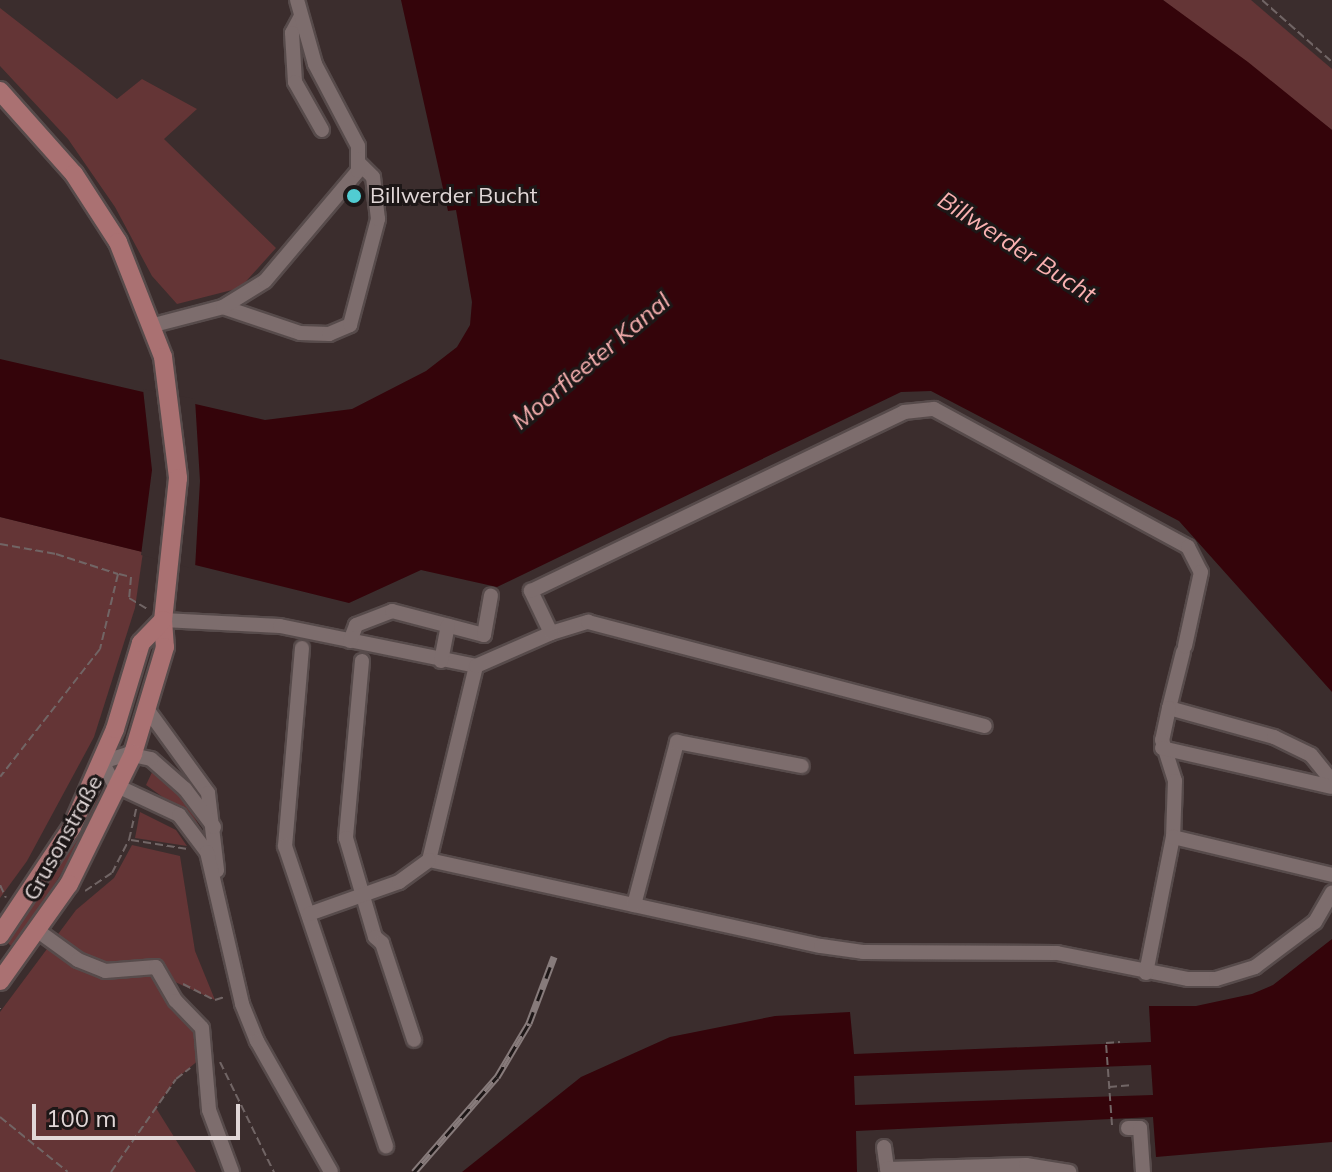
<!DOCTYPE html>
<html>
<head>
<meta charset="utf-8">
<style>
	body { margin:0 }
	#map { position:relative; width:1332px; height:1172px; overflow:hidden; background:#3b2d2d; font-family:Mulish,sans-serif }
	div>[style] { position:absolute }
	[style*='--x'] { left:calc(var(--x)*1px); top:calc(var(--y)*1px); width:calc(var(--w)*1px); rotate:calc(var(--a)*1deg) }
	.green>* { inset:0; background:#643536 }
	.water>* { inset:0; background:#34040a }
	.pier>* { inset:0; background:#3b2d2d }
	.path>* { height:2px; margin-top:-1px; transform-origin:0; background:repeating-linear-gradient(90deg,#716565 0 8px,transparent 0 12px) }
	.roads { filter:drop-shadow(2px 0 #574b4b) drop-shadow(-2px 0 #574b4b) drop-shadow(0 2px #574b4b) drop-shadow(0 -2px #574b4b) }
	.minor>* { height:14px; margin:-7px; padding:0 7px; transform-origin:7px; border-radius:7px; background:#7d6d6d }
	.major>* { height:18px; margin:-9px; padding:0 9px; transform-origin:9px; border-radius:9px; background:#aa7172 }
	.rail>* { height:7px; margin-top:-3.5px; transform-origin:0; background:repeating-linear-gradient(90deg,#1d1717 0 12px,#877b7b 0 24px); box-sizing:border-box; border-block:2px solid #877b7b }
	.dots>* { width:22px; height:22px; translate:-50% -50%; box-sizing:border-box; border:4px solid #1d1717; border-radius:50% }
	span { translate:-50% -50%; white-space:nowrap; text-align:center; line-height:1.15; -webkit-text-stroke:6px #1d1717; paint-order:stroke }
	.poi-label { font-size:22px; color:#e1d7d7 }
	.left { translate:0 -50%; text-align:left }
	.street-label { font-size:22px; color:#e1d7d7 }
	.water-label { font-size:24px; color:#fab1b1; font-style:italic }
	.scale { position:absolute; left:32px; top:1104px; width:208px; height:36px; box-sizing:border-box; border:4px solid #e1d7d7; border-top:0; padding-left:10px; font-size:24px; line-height:28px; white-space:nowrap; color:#e1d7d7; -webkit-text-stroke:6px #1d1717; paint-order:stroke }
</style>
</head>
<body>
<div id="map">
	<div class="green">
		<div style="clip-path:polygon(1163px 0,1251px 0,1332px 69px,1332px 130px)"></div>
		<div style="clip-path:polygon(0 8px,117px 99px,142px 79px,197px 109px,164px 139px,276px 248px,240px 288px,177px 304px,152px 276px,115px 207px,68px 139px,0 66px)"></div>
		<div style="clip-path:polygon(0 517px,143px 552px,135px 608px,94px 737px,27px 861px,0 898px)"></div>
		<div style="clip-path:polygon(154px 768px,181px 793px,206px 838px,193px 819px,146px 785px)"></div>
		<div style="clip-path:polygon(100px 795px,104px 799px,88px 831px,14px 949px,6px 941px)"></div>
		<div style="clip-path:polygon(140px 812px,176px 830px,187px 846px,135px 838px)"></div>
		<div style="clip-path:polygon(132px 845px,180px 856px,195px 951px,215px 1000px,164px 977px,191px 1013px,206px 1054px,176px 1079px,156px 1108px,196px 1172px,0 1172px,0 1012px,76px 910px,114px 878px)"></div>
	</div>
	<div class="water">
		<div style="clip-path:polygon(401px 0,1163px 0,1248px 62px,1332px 130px,1332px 692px,1179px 521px,931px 391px,901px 392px,497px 587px,421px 570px,349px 603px,0 517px,0 359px,265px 420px,352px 409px,426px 371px,457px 347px,470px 325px,472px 302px,456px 210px,448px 211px)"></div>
		<div style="clip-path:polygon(evenodd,1332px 939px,1332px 1142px,1156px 1157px,1153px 1117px,856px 1131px,857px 1172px,462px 1172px,581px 1077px,670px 1037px,775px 1016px,850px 1012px,854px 1054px,1151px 1042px,1149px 1006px,1196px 1006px,1252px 994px,1273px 985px,1332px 939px,1151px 1065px,1153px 1095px,855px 1105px,854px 1076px,1151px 1065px)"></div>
	</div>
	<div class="pier">
		<div style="clip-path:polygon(143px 389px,195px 399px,200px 481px,195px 569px,141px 555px,152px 470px)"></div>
	</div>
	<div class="path">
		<div style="--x:1262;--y:0;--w:94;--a:41.5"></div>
		<div style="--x:0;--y:544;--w:57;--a:10.1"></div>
		<div style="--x:56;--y:554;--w:65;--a:17.9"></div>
		<div style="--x:118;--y:574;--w:77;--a:103.5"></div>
		<div style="--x:100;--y:649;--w:162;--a:128"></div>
		<div style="--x:119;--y:574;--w:12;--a:14"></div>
		<div style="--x:131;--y:577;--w:21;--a:95"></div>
		<div style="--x:129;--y:598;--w:21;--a:31"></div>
		<div style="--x:131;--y:840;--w:57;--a:9.1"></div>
		<div style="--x:0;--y:885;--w:14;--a:65"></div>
		<div style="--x:85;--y:891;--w:32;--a:-34"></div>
		<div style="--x:112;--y:873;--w:37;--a:-63"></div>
		<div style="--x:129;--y:840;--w:32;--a:-77"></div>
		<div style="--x:183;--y:984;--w:36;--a:27"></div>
		<div style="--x:215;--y:1000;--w:9;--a:-18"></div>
		<div style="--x:0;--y:1009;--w:1;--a:-90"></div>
		<div style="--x:220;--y:1062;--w:123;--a:63.9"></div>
		<div style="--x:1109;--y:1087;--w:21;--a:-5"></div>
		<div style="--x:0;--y:1117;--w:87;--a:39"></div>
		<div style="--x:1112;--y:1125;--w:82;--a:-94.2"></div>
		<div style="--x:1106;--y:1043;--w:14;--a:-4"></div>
		<div style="--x:111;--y:1172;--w:113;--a:-55"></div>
		<div style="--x:176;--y:1079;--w:18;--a:-38"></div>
	</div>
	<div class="roads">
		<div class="minor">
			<div style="--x:301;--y:16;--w:19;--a:118"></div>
			<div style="--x:292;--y:33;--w:49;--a:86.5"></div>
			<div style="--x:295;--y:82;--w:55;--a:60.6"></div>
			<div style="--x:223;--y:307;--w:81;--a:18.7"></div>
			<div style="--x:300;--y:333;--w:29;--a:2"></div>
			<div style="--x:329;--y:334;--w:23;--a:-23"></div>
			<div style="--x:350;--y:325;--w:110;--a:-75.2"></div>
			<div style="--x:378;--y:219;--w:42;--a:-96.8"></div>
			<div style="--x:373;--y:177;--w:20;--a:-135"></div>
			<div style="--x:154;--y:325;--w:71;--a:-14.6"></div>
			<div style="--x:223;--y:307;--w:49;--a:-31.8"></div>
			<div style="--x:265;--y:281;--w:144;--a:-49.8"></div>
			<div style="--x:358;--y:171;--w:25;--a:-90"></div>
			<div style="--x:358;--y:146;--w:93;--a:-117.7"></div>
			<div style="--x:315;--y:64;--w:66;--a:-105.7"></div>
			<div style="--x:163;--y:620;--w:117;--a:2.9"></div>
			<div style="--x:280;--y:626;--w:200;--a:11.5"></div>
			<div style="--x:476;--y:666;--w:200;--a:103.6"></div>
			<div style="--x:429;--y:860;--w:401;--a:12.4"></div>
			<div style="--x:821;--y:946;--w:42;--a:8.1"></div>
			<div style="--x:863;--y:952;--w:194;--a:0.3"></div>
			<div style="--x:1057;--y:953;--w:134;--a:11.2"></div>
			<div style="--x:1188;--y:979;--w:28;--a:0"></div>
			<div style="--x:1216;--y:979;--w:41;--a:-17.1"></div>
			<div style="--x:1255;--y:967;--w:75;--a:-36.9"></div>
			<div style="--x:1315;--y:922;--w:34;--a:-60"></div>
			<div style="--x:551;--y:633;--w:39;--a:-17"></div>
			<div style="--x:588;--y:622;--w:410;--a:14.7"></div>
			<div style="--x:350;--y:641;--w:17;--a:-69"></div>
			<div style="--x:356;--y:625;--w:39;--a:-21"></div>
			<div style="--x:392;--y:611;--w:95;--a:14.6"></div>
			<div style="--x:484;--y:635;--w:40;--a:-80"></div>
			<div style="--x:302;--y:648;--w:199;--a:94.9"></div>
			<div style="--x:285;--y:846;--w:317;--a:71.4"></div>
			<div style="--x:1183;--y:652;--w:58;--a:104"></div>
			<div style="--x:1169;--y:708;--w:109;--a:15.4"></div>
			<div style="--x:1274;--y:737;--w:41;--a:25.9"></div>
			<div style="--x:1311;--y:755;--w:33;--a:51"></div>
			<div style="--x:362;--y:661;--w:178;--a:95.2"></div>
			<div style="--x:346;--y:838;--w:103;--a:73.7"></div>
			<div style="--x:375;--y:937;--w:9;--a:41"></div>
			<div style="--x:382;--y:943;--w:102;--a:71.7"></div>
			<div style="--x:441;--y:661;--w:36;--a:-79"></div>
			<div style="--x:476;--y:666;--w:82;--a:-23.7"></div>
			<div style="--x:551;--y:633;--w:47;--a:-115.5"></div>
			<div style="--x:531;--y:591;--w:414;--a:-25.6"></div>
			<div style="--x:904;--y:412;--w:30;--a:-6"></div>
			<div style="--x:934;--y:409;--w:289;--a:28.5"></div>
			<div style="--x:1188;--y:547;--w:28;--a:63"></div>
			<div style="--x:1201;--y:572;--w:76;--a:102.2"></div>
			<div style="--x:1169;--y:708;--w:33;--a:102"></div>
			<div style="--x:1162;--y:740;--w:43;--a:72.4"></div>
			<div style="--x:1175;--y:781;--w:56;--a:92"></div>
			<div style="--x:147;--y:709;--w:104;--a:54"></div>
			<div style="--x:208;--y:793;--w:78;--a:83.3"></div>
			<div style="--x:1162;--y:748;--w:174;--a:12.9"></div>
			<div style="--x:214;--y:827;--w:48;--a:-127.3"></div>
			<div style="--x:185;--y:789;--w:45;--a:-138.6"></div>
			<div style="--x:151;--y:759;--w:24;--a:-168"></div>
			<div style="--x:128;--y:754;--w:27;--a:163"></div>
			<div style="--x:102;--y:762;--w:26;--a:61"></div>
			<div style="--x:115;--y:785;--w:71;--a:25.1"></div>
			<div style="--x:179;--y:815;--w:46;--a:52.9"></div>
			<div style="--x:207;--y:852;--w:156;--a:77"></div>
			<div style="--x:242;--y:1004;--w:40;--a:68"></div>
			<div style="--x:257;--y:1041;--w:150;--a:60.5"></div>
			<div style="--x:634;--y:905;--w:169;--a:-75.2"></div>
			<div style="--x:677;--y:742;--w:127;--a:10.9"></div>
			<div style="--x:309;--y:914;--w:96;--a:-19.6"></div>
			<div style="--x:399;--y:882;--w:37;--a:-36"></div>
			<div style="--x:38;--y:931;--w:49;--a:35.9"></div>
			<div style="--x:78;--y:960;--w:29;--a:22"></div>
			<div style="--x:105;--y:971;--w:51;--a:-4.5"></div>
			<div style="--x:156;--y:967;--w:39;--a:60"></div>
			<div style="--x:176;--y:1001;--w:37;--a:46"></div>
			<div style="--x:202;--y:1028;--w:82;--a:85.1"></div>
			<div style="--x:209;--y:1110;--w:66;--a:69.6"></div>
			<div style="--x:1146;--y:973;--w:139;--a:-78.8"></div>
			<div style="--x:1173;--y:837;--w:163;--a:13.4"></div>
			<div style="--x:1128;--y:1128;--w:12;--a:0"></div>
			<div style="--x:1140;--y:1128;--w:44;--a:86.1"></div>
			<div style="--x:884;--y:1147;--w:22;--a:82"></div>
			<div style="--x:887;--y:1169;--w:139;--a:-1.6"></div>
			<div style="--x:1026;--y:1165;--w:44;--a:9.2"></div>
		</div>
		<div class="major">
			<div style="--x:0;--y:91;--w:111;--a:48.3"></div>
			<div style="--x:74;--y:174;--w:81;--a:57.1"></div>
			<div style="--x:118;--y:242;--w:123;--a:68.6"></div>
			<div style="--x:163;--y:357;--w:122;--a:82.9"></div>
			<div style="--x:178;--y:478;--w:143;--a:96"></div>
			<div style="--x:163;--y:620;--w:27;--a:86"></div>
			<div style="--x:165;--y:647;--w:112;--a:106.7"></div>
			<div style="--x:133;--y:754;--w:145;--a:116.2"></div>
			<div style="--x:69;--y:884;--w:119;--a:125.4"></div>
			<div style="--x:0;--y:935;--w:130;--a:-56.3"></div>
			<div style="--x:72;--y:827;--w:107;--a:-66.3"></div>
			<div style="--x:115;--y:729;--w:90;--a:-73.2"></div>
			<div style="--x:141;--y:643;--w:32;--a:-46"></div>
		</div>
	</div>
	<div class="rail">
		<div style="--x:414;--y:1172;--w:126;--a:-48.9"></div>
		<div style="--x:497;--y:1077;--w:63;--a:-59.3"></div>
		<div style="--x:529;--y:1023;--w:71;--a:-69.3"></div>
	</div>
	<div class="dots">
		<div style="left:354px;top:196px;background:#51ccd2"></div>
	</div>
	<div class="poi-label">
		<span class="left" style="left:370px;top:196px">Billwerder Bucht</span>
	</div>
	<div class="street-label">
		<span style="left:63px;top:838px;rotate:-61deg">Grusonstraße</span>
	</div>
	<div class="water-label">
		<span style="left:1017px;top:247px;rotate:33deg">Billwerder Bucht</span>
		<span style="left:591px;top:361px;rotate:-40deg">Moorfleeter Kanal</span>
	</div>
	<div class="scale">100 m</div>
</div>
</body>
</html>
